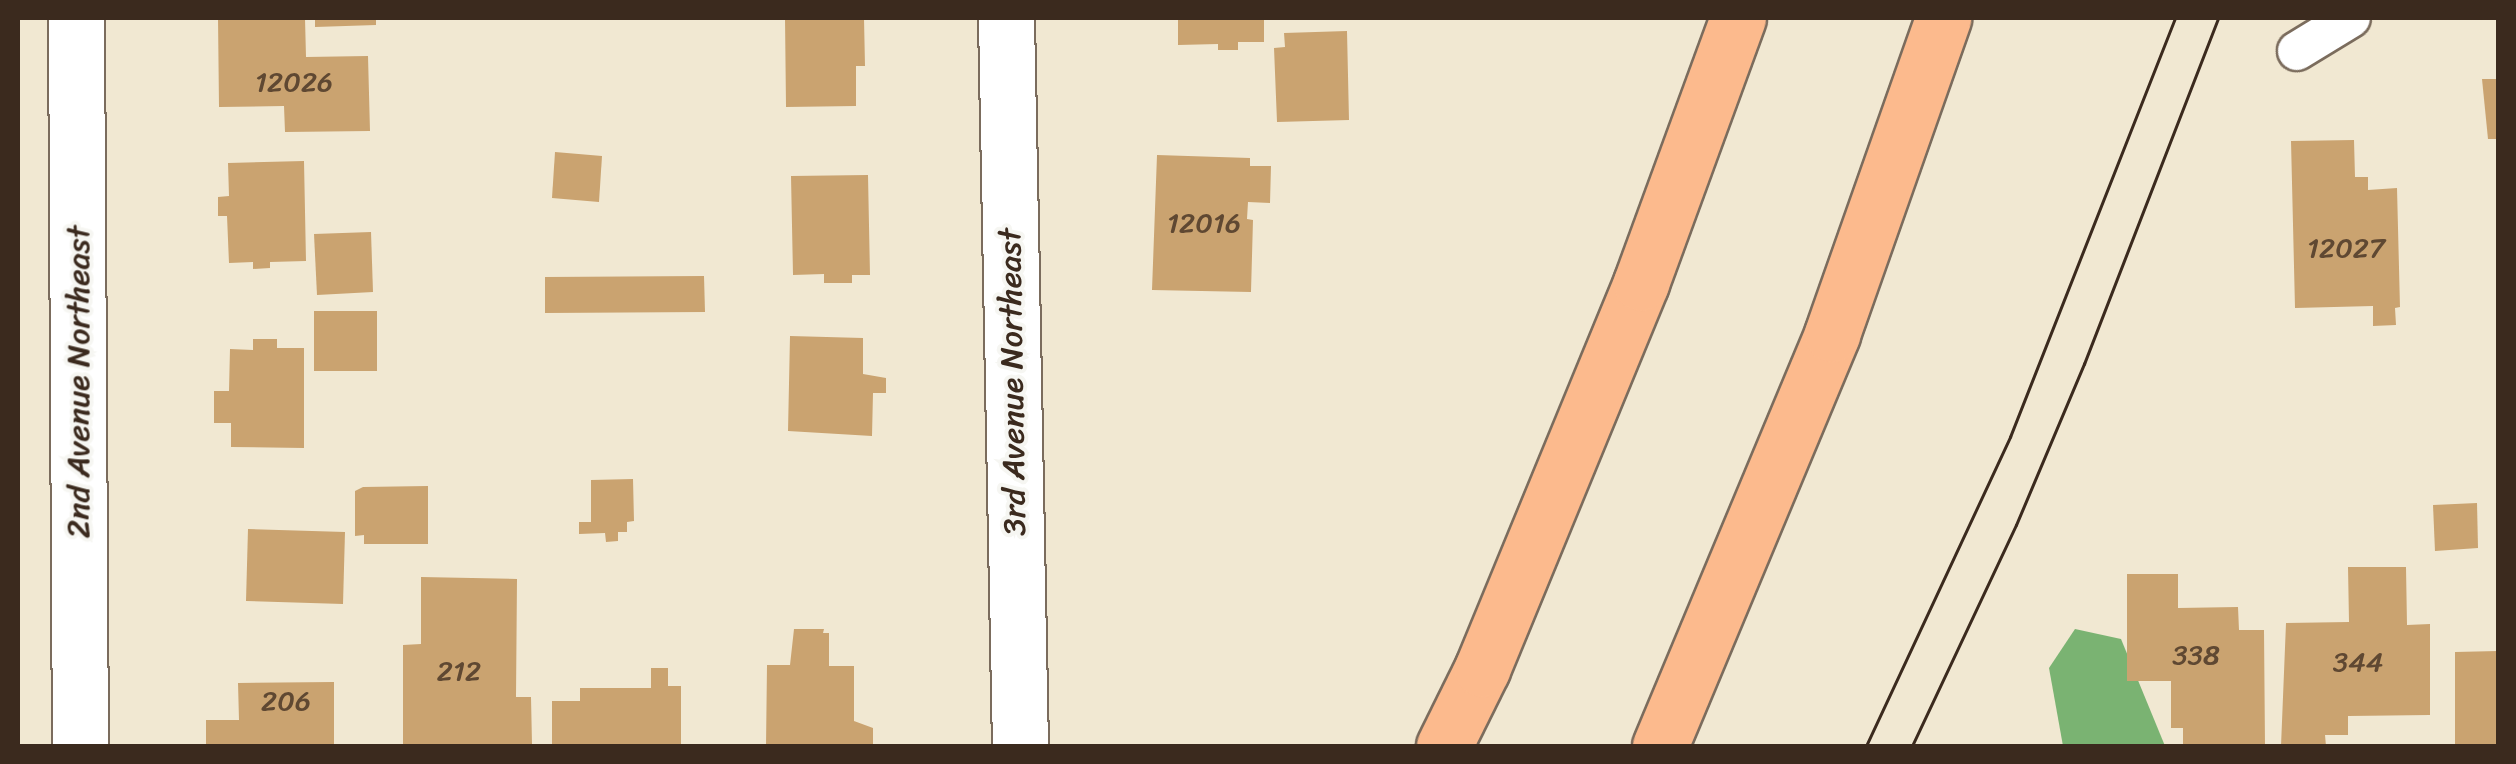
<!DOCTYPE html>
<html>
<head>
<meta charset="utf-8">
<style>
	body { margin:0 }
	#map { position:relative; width:2516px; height:764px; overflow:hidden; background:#f1e8d2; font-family:Sriracha,sans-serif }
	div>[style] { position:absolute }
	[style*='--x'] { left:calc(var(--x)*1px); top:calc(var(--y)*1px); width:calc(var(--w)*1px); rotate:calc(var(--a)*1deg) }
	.forest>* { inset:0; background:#7ab372 }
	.building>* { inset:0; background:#caa370 }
	.roads { filter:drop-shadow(2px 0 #7b6c5d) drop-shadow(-2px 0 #7b6c5d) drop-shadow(0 2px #7b6c5d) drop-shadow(0 -2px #7b6c5d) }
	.lane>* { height:38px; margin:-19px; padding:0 19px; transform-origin:19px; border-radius:19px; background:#fff }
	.street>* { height:55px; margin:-27.5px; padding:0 27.5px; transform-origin:27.5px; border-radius:27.5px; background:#fff }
	.highway>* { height:55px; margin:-27.5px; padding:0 27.5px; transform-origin:27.5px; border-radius:27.5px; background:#fcba8d }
	.tram>* { height:2.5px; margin:-1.25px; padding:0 1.25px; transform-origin:1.25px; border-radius:1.25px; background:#3b2a1e }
	span { translate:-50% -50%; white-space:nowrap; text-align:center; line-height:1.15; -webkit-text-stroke:8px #f6f6f2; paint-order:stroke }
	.number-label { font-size:28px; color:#5f4832 }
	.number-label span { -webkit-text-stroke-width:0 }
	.street-label { font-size:32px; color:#3b2a1e }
	.frame { position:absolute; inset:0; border:20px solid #3b2a1e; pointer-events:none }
</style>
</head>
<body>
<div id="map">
	<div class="forest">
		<div style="clip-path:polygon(2075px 629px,2121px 639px,2165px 746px,2063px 746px,2049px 668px)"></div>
	</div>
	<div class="building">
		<div style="clip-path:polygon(218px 18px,305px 18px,306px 57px,368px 56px,370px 131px,285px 132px,284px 106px,219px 107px)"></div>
		<div style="clip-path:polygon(315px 18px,376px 18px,376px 25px,315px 27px)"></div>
		<div style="clip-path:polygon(785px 18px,864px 18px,865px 66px,856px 66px,856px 106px,786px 107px)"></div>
		<div style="clip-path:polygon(1178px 18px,1264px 18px,1264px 42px,1238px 42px,1238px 50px,1218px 50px,1218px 44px,1178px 45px)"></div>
		<div style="clip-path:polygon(1347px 31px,1349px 120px,1277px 122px,1274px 48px,1285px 47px,1284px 33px)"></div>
		<div style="clip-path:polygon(2482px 79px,2498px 79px,2498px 139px,2488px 139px)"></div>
		<div style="clip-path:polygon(2354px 140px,2355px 177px,2368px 177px,2368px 190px,2397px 188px,2400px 307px,2395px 308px,2396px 325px,2373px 326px,2373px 306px,2295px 308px,2291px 141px)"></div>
		<div style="clip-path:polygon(555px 152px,602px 156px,599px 202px,552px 198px)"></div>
		<div style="clip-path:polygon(1157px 155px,1250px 158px,1250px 166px,1271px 166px,1270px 203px,1248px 202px,1247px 219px,1253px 220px,1251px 292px,1152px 290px)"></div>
		<div style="clip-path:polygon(304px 161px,306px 261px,270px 262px,270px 268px,253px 269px,253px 262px,229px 263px,227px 216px,218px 216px,218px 197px,229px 196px,228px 163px)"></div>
		<div style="clip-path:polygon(868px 175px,870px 275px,852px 275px,852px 283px,824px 283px,824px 274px,793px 275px,791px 176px)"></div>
		<div style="clip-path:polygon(371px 232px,373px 292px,317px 295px,314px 234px)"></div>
		<div style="clip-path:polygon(704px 276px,705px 312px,545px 313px,545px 277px)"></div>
		<div style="clip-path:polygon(314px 311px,377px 311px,377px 371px,314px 371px)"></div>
		<div style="clip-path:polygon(790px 336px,863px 338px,863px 374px,886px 378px,886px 393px,873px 393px,872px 436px,788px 431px)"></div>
		<div style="clip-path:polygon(253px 339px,277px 339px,277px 348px,304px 348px,304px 448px,231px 447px,231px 423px,214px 423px,214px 391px,229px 391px,230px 349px,253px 350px)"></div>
		<div style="clip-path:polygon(633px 479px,634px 521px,627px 522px,627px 532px,618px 532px,618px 541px,606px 542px,605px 533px,579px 534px,579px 522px,591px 522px,591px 480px)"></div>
		<div style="clip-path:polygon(428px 486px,428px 544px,364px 544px,364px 535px,355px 536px,355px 491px,363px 487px)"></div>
		<div style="clip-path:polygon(2477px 503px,2478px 548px,2435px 551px,2433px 505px)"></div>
		<div style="clip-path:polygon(248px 529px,345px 532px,343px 604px,246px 601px)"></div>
		<div style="clip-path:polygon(2348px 567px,2406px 567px,2407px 625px,2430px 624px,2430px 715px,2348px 716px,2348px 735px,2325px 735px,2326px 746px,2281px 746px,2286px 623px,2349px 622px)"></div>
		<div style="clip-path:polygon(2127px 574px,2178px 574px,2178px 608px,2238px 607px,2239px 630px,2264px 630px,2265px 746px,2183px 746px,2183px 728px,2171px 728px,2171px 681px,2127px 681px)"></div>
		<div style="clip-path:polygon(421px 577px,517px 579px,516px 697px,531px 697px,532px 744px,403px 746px,403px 645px,421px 644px)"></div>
		<div style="clip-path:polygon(794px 629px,824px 629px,823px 633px,829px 633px,829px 666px,854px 666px,854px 721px,873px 728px,873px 746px,766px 746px,767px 665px,790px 665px)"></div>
		<div style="clip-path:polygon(2498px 651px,2498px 746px,2455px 746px,2455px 652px)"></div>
		<div style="clip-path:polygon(651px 668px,668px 668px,668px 686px,681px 686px,681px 746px,552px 746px,552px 701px,580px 701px,580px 688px,651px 688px)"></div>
		<div style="clip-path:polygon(334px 682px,334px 746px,206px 746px,206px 720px,239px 720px,238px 683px)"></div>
	</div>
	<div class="roads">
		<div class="lane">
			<div style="--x:2297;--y:51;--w:63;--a:-31.4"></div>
		</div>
		<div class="street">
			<div style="--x:76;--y:18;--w:728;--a:89.69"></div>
			<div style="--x:1006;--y:18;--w:728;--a:88.9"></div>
		</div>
		<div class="highway">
			<div style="--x:1444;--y:746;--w:86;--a:-63.7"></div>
			<div style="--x:1482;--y:669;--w:417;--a:-67.6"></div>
			<div style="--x:1641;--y:283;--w:282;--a:-69.9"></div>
			<div style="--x:1660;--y:746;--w:446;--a:-67.3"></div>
			<div style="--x:1832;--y:334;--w:335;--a:-70.6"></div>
		</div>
	</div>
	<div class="tram">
		<div style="--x:1866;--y:746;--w:341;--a:-65"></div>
		<div style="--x:2010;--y:437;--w:450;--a:-68.5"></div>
		<div style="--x:1912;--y:746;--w:244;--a:-64.8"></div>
		<div style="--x:2016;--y:525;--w:175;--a:-67.1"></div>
		<div style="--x:2084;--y:364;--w:371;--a:-68.8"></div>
	</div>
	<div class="number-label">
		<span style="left:294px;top:82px">12026</span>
		<span style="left:1204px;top:223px">12016</span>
		<span style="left:2346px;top:248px">12027</span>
		<span style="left:2196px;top:655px">338</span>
		<span style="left:2358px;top:662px">344</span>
		<span style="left:459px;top:671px">212</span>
		<span style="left:286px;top:701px">206</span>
	</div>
	<div class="street-label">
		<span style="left:79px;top:382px;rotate:-90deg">2nd Avenue Northeast</span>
		<span style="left:1013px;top:382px;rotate:-91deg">3rd Avenue Northeast</span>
	</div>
	<div class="frame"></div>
</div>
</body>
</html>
